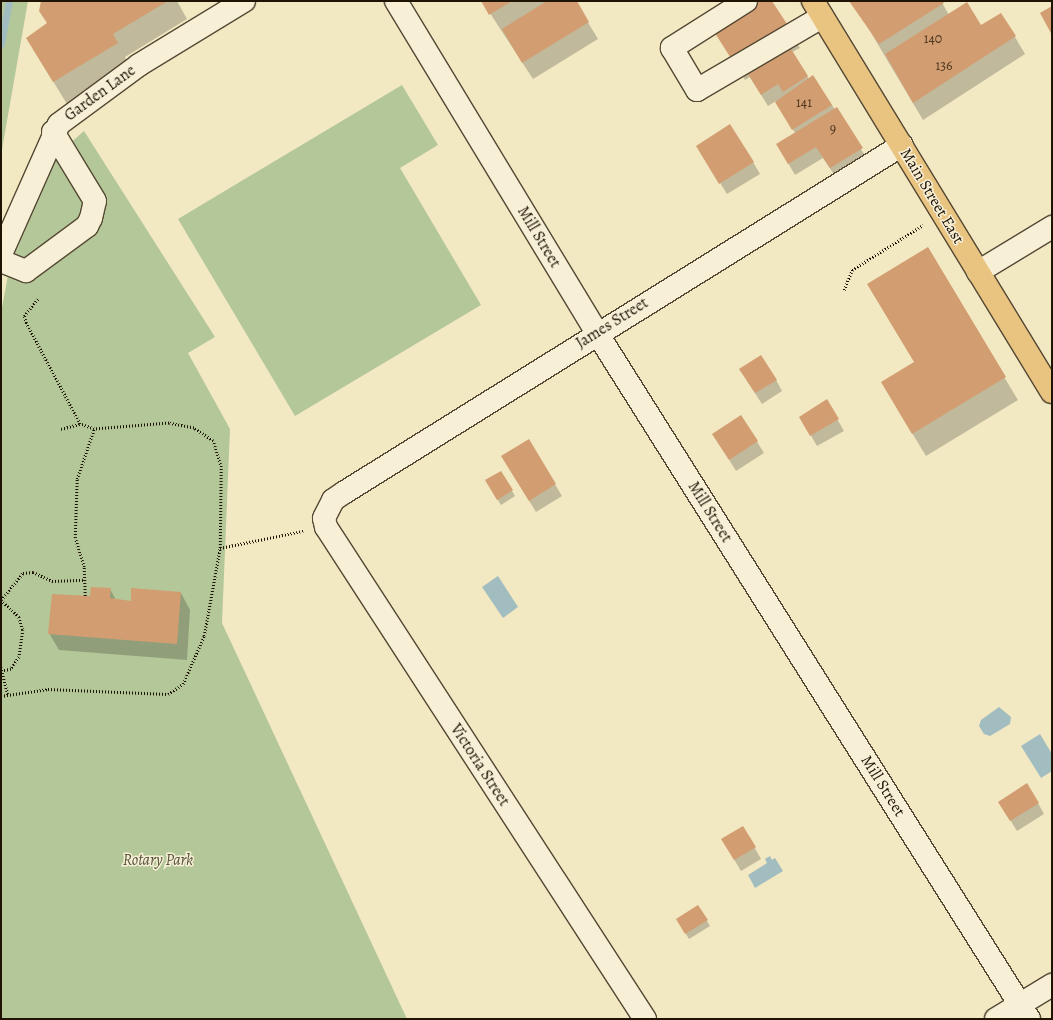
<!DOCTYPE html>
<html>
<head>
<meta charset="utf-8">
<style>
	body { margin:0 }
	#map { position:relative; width:1053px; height:1020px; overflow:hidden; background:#f2e8c2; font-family:Alegreya,serif }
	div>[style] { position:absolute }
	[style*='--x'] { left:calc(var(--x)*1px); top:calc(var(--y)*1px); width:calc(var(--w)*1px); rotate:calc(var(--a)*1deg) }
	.green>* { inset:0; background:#b4c798 }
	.water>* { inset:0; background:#a2bdbf }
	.shadow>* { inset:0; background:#0003 }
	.stream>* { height:7px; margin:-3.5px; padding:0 3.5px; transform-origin:3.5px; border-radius:3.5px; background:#a2bdbf }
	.building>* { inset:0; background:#d29d71 }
	.path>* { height:2.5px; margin-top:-1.25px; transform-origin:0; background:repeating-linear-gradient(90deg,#1f1304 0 1px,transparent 0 3px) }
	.roads { filter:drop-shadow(1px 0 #544834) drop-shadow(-1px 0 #544834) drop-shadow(0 1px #544834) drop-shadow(0 -1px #544834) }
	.minor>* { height:22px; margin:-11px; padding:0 11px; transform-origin:11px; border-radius:11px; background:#f7f0d7 }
	.major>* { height:22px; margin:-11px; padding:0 11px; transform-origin:11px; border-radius:11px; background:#e9c481 }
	span { translate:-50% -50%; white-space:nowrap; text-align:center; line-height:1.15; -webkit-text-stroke:3px #f7f0d7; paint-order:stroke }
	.number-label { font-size:14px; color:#4c361f }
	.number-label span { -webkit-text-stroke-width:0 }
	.street-label { font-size:16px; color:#1f1304 }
	.park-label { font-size:16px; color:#535238; font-style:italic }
	.frame { position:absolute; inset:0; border:2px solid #1f1304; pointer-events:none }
</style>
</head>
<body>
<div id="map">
	<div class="green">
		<div style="clip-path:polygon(1px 1px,28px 1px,1px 155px)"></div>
		<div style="clip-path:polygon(402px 85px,438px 145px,400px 168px,481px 305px,295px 416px,178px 219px)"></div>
		<div style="clip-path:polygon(84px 131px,215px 337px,188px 353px,230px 429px,222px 623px,407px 1019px,1px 1019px,1px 313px,10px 264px,59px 153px)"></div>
	</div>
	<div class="water">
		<div style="clip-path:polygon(498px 576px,518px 607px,503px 618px,482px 587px)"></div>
		<div style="clip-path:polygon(999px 707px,1011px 717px,1010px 724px,990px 736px,984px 734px,979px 726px,981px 720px)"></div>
		<div style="clip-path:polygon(1040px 734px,1052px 754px,1052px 771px,1041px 778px,1021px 746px)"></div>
		<div style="clip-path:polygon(770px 856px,772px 860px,775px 858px,783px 871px,755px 888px,748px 875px,767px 863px,765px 859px)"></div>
	</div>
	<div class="shadow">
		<div style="clip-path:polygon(42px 1px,177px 1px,187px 19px,125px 57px,130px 66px,67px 104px,40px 60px,48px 24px)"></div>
		<div style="clip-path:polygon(482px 1px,575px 1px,598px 39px,533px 79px)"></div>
		<div style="clip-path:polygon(760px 1px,771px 1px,800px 48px,792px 52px,809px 79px,813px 76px,868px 160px,837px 179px,823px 158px,795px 175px,777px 144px,795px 133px,776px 101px,768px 106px,750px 77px,745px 80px,714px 30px)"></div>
		<div style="clip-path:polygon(852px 1px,941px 1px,949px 15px,1015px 37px,1025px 54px,923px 120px)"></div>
		<div style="clip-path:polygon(704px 157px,753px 162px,760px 174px,727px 194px)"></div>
		<div style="clip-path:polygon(927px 249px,1018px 400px,926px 456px,895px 405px,915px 363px)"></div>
		<div style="clip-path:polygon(776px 380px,782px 391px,762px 404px,747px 381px)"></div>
		<div style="clip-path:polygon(827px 401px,844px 431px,817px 446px,800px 417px)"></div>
		<div style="clip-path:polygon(741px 416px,764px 453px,736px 471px,720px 445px)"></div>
		<div style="clip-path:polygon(529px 441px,562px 496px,536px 512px,509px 468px)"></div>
		<div style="clip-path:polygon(501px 472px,515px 496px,501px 505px,486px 481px)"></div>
		<div style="clip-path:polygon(110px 589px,116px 600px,132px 602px,181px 593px,190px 610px,187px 660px,59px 650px,49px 633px,91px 597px)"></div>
		<div style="clip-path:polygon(1038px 803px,1044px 814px,1017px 831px,1006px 813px)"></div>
		<div style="clip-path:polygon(743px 827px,761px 859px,741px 871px,729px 851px)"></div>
		<div style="clip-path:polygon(698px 906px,710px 926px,689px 939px,677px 919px)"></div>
	</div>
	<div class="stream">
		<div style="--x:1;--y:44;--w:44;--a:-79.5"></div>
	</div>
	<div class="building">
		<div style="clip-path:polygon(41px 1px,168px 1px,113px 34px,118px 43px,53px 82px,26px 38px,47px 23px,39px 11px)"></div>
		<div style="clip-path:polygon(481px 1px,512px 1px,489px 15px)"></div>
		<div style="clip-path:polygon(547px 1px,577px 1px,589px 22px,522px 63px,502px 29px)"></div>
		<div style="clip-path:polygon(758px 1px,772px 1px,791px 30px,734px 63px,713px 30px)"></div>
		<div style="clip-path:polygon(849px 1px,942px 1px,944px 3px,879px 44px)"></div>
		<div style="clip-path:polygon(967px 2px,981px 25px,1001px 13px,1016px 36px,913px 103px,885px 54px)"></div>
		<div style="clip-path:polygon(1052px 6px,1052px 35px,1040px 13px)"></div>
		<div style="clip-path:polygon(788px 44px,808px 76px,783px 92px,778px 84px,761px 95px,746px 71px)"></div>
		<div style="clip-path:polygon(813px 75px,832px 105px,792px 130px,775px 102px)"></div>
		<div style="clip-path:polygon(837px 107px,863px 148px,830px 168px,816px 147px,788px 164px,776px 144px)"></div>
		<div style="clip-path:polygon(730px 124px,754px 162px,719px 184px,696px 146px)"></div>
		<div style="clip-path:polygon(928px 247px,1006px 377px,912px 434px,881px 382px,914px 362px,867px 284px)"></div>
		<div style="clip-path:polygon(761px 355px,777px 380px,755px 393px,739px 369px)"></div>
		<div style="clip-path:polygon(827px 399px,839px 419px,810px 436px,799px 417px)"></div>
		<div style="clip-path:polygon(741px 415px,758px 441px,729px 460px,712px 434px)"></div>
		<div style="clip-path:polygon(529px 439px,556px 484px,529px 501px,501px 456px)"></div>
		<div style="clip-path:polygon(501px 471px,513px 490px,497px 500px,485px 480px)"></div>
		<div style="clip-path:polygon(91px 587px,111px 588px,110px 598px,131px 601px,131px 588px,181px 592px,177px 644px,48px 634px,52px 594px,90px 596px)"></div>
		<div style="clip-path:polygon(1027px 783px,1039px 803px,1010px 821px,998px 802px)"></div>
		<div style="clip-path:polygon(743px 826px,756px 847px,734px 860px,721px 839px)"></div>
		<div style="clip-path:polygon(698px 905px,708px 920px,685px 934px,676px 919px)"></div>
	</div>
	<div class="path">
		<div style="--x:844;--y:290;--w:22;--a:-68"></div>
		<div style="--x:852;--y:270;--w:84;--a:-32.4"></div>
		<div style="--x:61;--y:429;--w:20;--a:-15"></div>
		<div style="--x:220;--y:548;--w:85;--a:-11.6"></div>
		<div style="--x:85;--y:596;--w:29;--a:-92"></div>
		<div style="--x:84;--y:567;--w:30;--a:-107"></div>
		<div style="--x:75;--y:538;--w:59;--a:-88.1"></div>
		<div style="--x:77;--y:479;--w:53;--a:-71.2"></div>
		<div style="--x:1;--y:600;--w:35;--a:-51"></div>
		<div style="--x:23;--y:573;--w:10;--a:-6"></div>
		<div style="--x:33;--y:572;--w:21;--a:25"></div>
		<div style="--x:52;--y:581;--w:33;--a:-2"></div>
		<div style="--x:1;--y:600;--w:25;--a:43"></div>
		<div style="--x:19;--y:617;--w:14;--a:73"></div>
		<div style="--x:23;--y:630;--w:27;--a:98"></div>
		<div style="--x:19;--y:657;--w:14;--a:124"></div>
		<div style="--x:11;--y:669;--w:8;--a:166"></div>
		<div style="--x:1;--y:667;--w:29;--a:76"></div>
		<div style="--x:1;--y:696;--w:48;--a:-8.5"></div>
		<div style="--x:48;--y:689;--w:120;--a:2.4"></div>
		<div style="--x:168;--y:694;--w:18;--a:-34"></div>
		<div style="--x:183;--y:684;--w:52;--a:-66.4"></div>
		<div style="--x:204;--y:636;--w:89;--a:-79.7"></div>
		<div style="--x:220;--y:548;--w:81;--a:-89.3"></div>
		<div style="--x:221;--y:467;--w:27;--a:-107"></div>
		<div style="--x:213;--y:441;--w:23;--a:-146"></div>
		<div style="--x:194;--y:428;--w:25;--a:-169"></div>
		<div style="--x:169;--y:423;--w:75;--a:175.4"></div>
		<div style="--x:94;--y:429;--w:15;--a:-160"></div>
		<div style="--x:80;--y:424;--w:115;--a:-118.1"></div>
		<div style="--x:26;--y:323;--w:7;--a:-106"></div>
		<div style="--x:24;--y:316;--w:22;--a:-51"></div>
	</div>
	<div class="roads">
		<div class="minor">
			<div style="--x:396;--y:1;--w:388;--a:58.8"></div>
			<div style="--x:597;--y:333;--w:811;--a:57.8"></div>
			<div style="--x:746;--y:1;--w:88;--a:147.6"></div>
			<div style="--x:672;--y:48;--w:49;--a:59.2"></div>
			<div style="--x:697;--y:90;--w:145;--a:-30.3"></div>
			<div style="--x:1;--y:254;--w:142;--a:-66"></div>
			<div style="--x:59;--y:124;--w:99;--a:-36.4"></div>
			<div style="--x:139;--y:65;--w:123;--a:-31.4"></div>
			<div style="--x:1;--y:261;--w:27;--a:22"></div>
			<div style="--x:26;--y:271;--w:76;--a:-36.4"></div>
			<div style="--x:87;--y:226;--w:9;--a:-63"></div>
			<div style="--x:91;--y:218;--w:17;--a:-77"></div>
			<div style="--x:95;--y:201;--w:81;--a:-121.3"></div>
			<div style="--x:978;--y:272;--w:87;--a:-31.3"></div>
			<div style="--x:645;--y:1019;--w:586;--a:-122.96"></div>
			<div style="--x:326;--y:527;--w:9;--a:-103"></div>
			<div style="--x:324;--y:518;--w:20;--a:-63"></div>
			<div style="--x:333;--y:500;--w:14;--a:-34"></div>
			<div style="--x:345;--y:492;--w:656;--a:-31.92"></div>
			<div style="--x:996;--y:1019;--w:66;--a:-31.3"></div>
		</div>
		<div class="major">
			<div style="--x:813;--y:1;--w:458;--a:58.6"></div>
		</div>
	</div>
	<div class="number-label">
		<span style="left:933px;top:39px">140</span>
		<span style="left:944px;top:66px">136</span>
		<span style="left:804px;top:103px">141</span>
		<span style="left:833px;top:129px">9</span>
	</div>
	<div class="street-label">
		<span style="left:100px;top:93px;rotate:-36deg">Garden Lane</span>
		<span style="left:932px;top:196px;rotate:59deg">Main Street East</span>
		<span style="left:539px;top:237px;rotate:59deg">Mill Street</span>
		<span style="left:612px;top:323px;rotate:-32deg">James Street</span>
		<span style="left:710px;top:512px;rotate:58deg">Mill Street</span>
		<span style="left:480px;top:765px;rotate:57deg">Victoria Street</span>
		<span style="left:883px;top:786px;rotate:58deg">Mill Street</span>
	</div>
	<div class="park-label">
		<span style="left:158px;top:860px">Rotary Park</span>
	</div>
	<div class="frame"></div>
</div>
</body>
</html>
